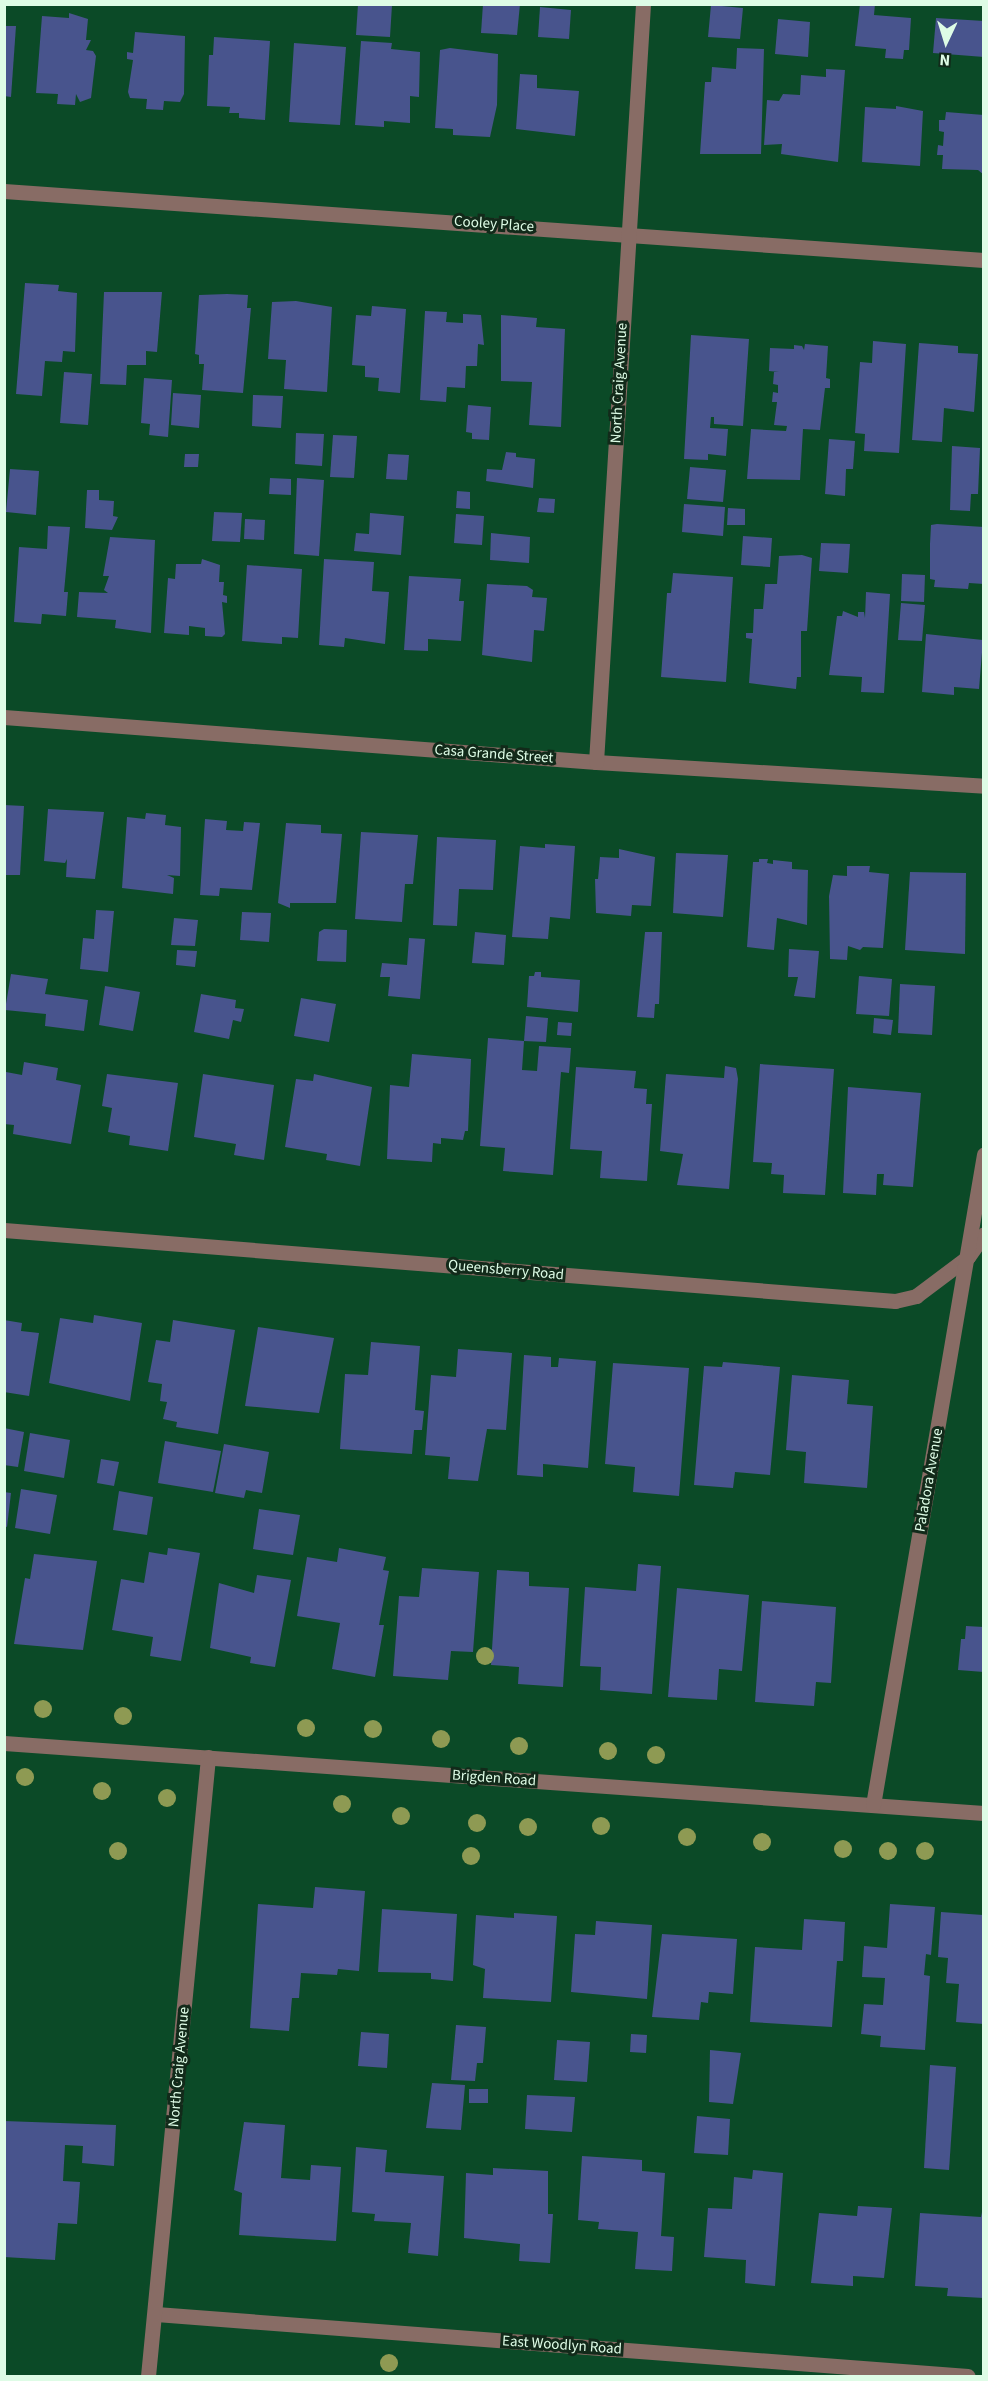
<!DOCTYPE html>
<html>
<head>
<meta charset="utf-8">
<style>
	body { margin:0 }
	#map { position:relative; width:988px; height:2381px; overflow:hidden; background:#0b4a27; font-family:"Source Sans 3",sans-serif }
	div>[style] { position:absolute }
	[style*='--x'] { left:calc(var(--x)*1px); top:calc(var(--y)*1px); width:calc(var(--w)*1px); rotate:calc(var(--a)*1deg) }
	.building>* { inset:0; background:#48548d }
	.minor>* { height:15px; margin:-7.5px; padding:0 7.5px; transform-origin:7.5px; border-radius:7.5px; background:#886c65 }
	.trees>* { width:18px; height:18px; margin:-9px; border-radius:50%; background:#8e9a53 }
	span { translate:-50% -50%; white-space:nowrap; text-align:center; line-height:1.15; -webkit-text-stroke:6px #122a1a; paint-order:stroke }
	.street-label { font-size:15px; color:#defce6 }
	.frame { position:absolute; inset:0; border:6px solid #defce6; pointer-events:none }
	.north { position:absolute; left:916px; top:12px; width:60px; height:60px; -webkit-text-stroke:4px #122a1a; paint-order:stroke; rotate:184deg; font-size:16px; font-weight:700; line-height:24px; text-align:center; color:#defce6 }
	.north::after { content:''; display:block; margin:auto; width:21px; height:27px; background:#defce6; clip-path:polygon(50% 0,100% 100%,50% 72%,0 100%) }
</style>
</head>
<body>
<div id="map">
	<div class="building">
		<div style="clip-path:polygon(358px 4px,392px 5px,390px 37px,356px 35px)"></div>
		<div style="clip-path:polygon(483px 4px,520px 4px,517px 35px,481px 33px)"></div>
		<div style="clip-path:polygon(860px 4px,875px 4px,874px 15px,911px 18px,909px 50px,904px 50px,903px 59px,885px 58px,886px 49px,855px 46px)"></div>
		<div style="clip-path:polygon(711px 5px,743px 8px,740px 39px,708px 37px)"></div>
		<div style="clip-path:polygon(540px 7px,571px 10px,569px 39px,538px 37px)"></div>
		<div style="clip-path:polygon(69px 13px,88px 19px,86px 40px,91px 40px,86px 50px,93px 51px,96px 56px,91px 98px,80px 102px,76px 94px,75px 105px,57px 104px,58px 94px,36px 93px,42px 16px,69px 18px)"></div>
		<div style="clip-path:polygon(936px 18px,984px 21px,984px 57px,933px 53px)"></div>
		<div style="clip-path:polygon(778px 19px,810px 22px,808px 57px,775px 54px)"></div>
		<div style="clip-path:polygon(4px 26px,16px 26px,11px 97px,4px 96px)"></div>
		<div style="clip-path:polygon(135px 32px,185px 36px,184px 94px,180px 102px,164px 101px,163px 110px,146px 109px,147px 99px,130px 98px,128px 92px,133px 60px,127px 59px,127px 52px,133px 53px)"></div>
		<div style="clip-path:polygon(214px 37px,270px 41px,265px 120px,239px 118px,239px 113px,229px 113px,230px 107px,207px 106px,209px 55px,213px 55px)"></div>
		<div style="clip-path:polygon(361px 41px,392px 43px,391px 49px,420px 52px,419px 97px,410px 96px,410px 123px,384px 121px,384px 127px,355px 125px)"></div>
		<div style="clip-path:polygon(294px 43px,346px 47px,340px 125px,289px 122px)"></div>
		<div style="clip-path:polygon(450px 48px,498px 54px,497px 105px,490px 137px,453px 135px,453px 129px,435px 128px,440px 50px)"></div>
		<div style="clip-path:polygon(737px 48px,764px 49px,761px 154px,700px 154px,705px 82px,711px 82px,712px 67px,736px 69px)"></div>
		<div style="clip-path:polygon(826px 69px,845px 70px,838px 162px,781px 154px,782px 144px,764px 145px,767px 100px,779px 101px,783px 94px,800px 95px,801px 75px,826px 77px)"></div>
		<div style="clip-path:polygon(520px 74px,537px 75px,537px 88px,579px 91px,575px 136px,516px 129px)"></div>
		<div style="clip-path:polygon(896px 106px,923px 111px,920px 166px,862px 162px,865px 107px,896px 109px)"></div>
		<div style="clip-path:polygon(946px 112px,984px 115px,984px 175px,978px 170px,942px 169px,943px 155px,937px 155px,938px 145px,943px 146px,944px 132px,939px 131px,939px 120px,945px 120px)"></div>
		<div style="clip-path:polygon(25px 283px,59px 285px,58px 291px,77px 293px,75px 352px,63px 351px,62px 362px,45px 361px,42px 396px,16px 394px)"></div>
		<div style="clip-path:polygon(104px 292px,162px 292px,157px 352px,146px 351px,146px 365px,127px 365px,126px 385px,100px 384px)"></div>
		<div style="clip-path:polygon(227px 294px,248px 295px,247px 308px,251px 308px,243px 393px,202px 390px,204px 364px,199px 364px,199px 355px,195px 354px,199px 295px)"></div>
		<div style="clip-path:polygon(296px 301px,332px 307px,327px 392px,284px 389px,286px 360px,268px 359px,272px 302px)"></div>
		<div style="clip-path:polygon(372px 306px,406px 309px,400px 393px,378px 391px,379px 378px,365px 377px,365px 366px,352px 365px,356px 315px,371px 316px)"></div>
		<div style="clip-path:polygon(425px 311px,447px 312px,446px 322px,463px 323px,463px 314px,481px 315px,484px 345px,478px 344px,477px 366px,466px 366px,465px 388px,447px 387px,446px 402px,420px 400px)"></div>
		<div style="clip-path:polygon(501px 315px,537px 318px,536px 327px,565px 329px,561px 427px,529px 425px,532px 382px,501px 381px)"></div>
		<div style="clip-path:polygon(691px 335px,749px 339px,743px 426px,714px 424px,714px 417px,711px 417px,710px 428px,728px 429px,726px 456px,708px 454px,708px 460px,684px 459px)"></div>
		<div style="clip-path:polygon(873px 341px,906px 344px,899px 453px,864px 451px,865px 434px,855px 433px,860px 362px,872px 363px)"></div>
		<div style="clip-path:polygon(919px 343px,958px 346px,958px 353px,978px 354px,974px 412px,944px 408px,942px 442px,912px 440px)"></div>
		<div style="clip-path:polygon(805px 344px,828px 346px,826px 378px,830px 379px,830px 388px,825px 388px,820px 430px,803px 429px,800px 480px,747px 479px,751px 429px,786px 431px,787px 426px,774px 425px,777px 402px,772px 402px,773px 392px,778px 393px,778px 385px,773px 384px,774px 372px,779px 372px,769px 371px,770px 348px,794px 349px,794px 345px,802px 346px,804px 350px)"></div>
		<div style="clip-path:polygon(64px 372px,92px 374px,88px 425px,60px 423px)"></div>
		<div style="clip-path:polygon(144px 378px,172px 380px,168px 437px,149px 435px,150px 424px,141px 423px)"></div>
		<div style="clip-path:polygon(173px 393px,201px 395px,199px 428px,171px 425px)"></div>
		<div style="clip-path:polygon(253px 395px,283px 396px,281px 428px,252px 426px)"></div>
		<div style="clip-path:polygon(468px 405px,491px 407px,489px 440px,472px 439px,472px 433px,466px 432px)"></div>
		<div style="clip-path:polygon(296px 433px,324px 434px,322px 466px,295px 464px)"></div>
		<div style="clip-path:polygon(333px 435px,357px 436px,354px 478px,330px 477px)"></div>
		<div style="clip-path:polygon(829px 439px,855px 441px,853px 469px,846px 469px,845px 496px,825px 494px)"></div>
		<div style="clip-path:polygon(952px 446px,980px 448px,978px 494px,971px 494px,970px 511px,950px 510px)"></div>
		<div style="clip-path:polygon(506px 452px,516px 453px,516px 457px,535px 459px,533px 488px,486px 481px,487px 469px,502px 470px)"></div>
		<div style="clip-path:polygon(185px 454px,199px 454px,198px 467px,184px 467px)"></div>
		<div style="clip-path:polygon(388px 454px,409px 455px,407px 480px,386px 479px)"></div>
		<div style="clip-path:polygon(690px 467px,726px 470px,723px 502px,687px 499px)"></div>
		<div style="clip-path:polygon(10px 469px,39px 471px,36px 515px,6px 512px)"></div>
		<div style="clip-path:polygon(270px 478px,291px 479px,291px 495px,269px 494px)"></div>
		<div style="clip-path:polygon(297px 478px,324px 480px,319px 556px,294px 554px)"></div>
		<div style="clip-path:polygon(87px 490px,99px 490px,99px 500px,114px 501px,113px 516px,118px 517px,112px 530px,85px 528px)"></div>
		<div style="clip-path:polygon(457px 491px,470px 492px,470px 509px,456px 508px)"></div>
		<div style="clip-path:polygon(539px 498px,555px 499px,554px 513px,537px 512px)"></div>
		<div style="clip-path:polygon(684px 504px,725px 507px,723px 536px,682px 532px)"></div>
		<div style="clip-path:polygon(728px 508px,745px 509px,745px 525px,727px 525px)"></div>
		<div style="clip-path:polygon(214px 512px,242px 513px,240px 542px,212px 541px)"></div>
		<div style="clip-path:polygon(370px 513px,404px 516px,401px 555px,354px 551px,356px 533px,369px 534px)"></div>
		<div style="clip-path:polygon(456px 514px,484px 516px,482px 545px,454px 543px)"></div>
		<div style="clip-path:polygon(245px 519px,265px 520px,264px 540px,244px 539px)"></div>
		<div style="clip-path:polygon(937px 524px,984px 527px,984px 584px,969px 583px,968px 589px,934px 587px,935px 580px,930px 579px,930px 544px,931px 525px)"></div>
		<div style="clip-path:polygon(48px 526px,70px 527px,64px 592px,68px 592px,66px 616px,42px 614px,41px 624px,14px 622px,19px 547px,47px 549px)"></div>
		<div style="clip-path:polygon(491px 533px,530px 537px,529px 563px,490px 560px)"></div>
		<div style="clip-path:polygon(743px 536px,772px 538px,770px 567px,741px 565px)"></div>
		<div style="clip-path:polygon(110px 537px,155px 540px,151px 633px,115px 628px,116px 620px,77px 617px,79px 592px,108px 593px,104px 590px,109px 576px,103px 576px)"></div>
		<div style="clip-path:polygon(821px 543px,850px 544px,848px 573px,819px 571px)"></div>
		<div style="clip-path:polygon(802px 555px,812px 558px,807px 631px,801px 631px,801px 677px,797px 677px,796px 689px,749px 683px,752px 639px,746px 638px,746px 633px,753px 633px,754px 609px,763px 609px,765px 584px,777px 584px,779px 556px)"></div>
		<div style="clip-path:polygon(202px 559px,220px 565px,219px 582px,224px 582px,223px 595px,227px 596px,227px 603px,222px 602px,225px 634px,222px 637px,205px 636px,205px 628px,189px 626px,189px 635px,164px 633px,168px 578px,175px 579px,176px 564px,201px 564px)"></div>
		<div style="clip-path:polygon(324px 559px,374px 562px,372px 591px,389px 592px,385px 644px,345px 638px,344px 647px,319px 645px)"></div>
		<div style="clip-path:polygon(247px 565px,302px 569px,298px 638px,282px 637px,282px 644px,242px 641px)"></div>
		<div style="clip-path:polygon(673px 573px,733px 577px,726px 682px,661px 677px,667px 593px,671px 593px)"></div>
		<div style="clip-path:polygon(902px 574px,925px 575px,924px 602px,901px 601px)"></div>
		<div style="clip-path:polygon(409px 576px,461px 579px,459px 601px,464px 601px,461px 641px,428px 639px,428px 651px,404px 650px)"></div>
		<div style="clip-path:polygon(487px 584px,527px 586px,533px 590px,532px 597px,547px 598px,544px 631px,534px 630px,532px 662px,482px 655px)"></div>
		<div style="clip-path:polygon(866px 592px,890px 594px,884px 693px,861px 692px,862px 677px,829px 675px,837px 616px,842px 616px,843px 611px,858px 617px,858px 612px,864px 612px,865px 618px)"></div>
		<div style="clip-path:polygon(901px 603px,925px 605px,922px 641px,898px 640px)"></div>
		<div style="clip-path:polygon(926px 634px,983px 640px,979px 689px,954px 687px,954px 695px,922px 692px)"></div>
		<div style="clip-path:polygon(4px 805px,24px 806px,20px 875px,4px 875px)"></div>
		<div style="clip-path:polygon(48px 809px,104px 812px,95px 879px,66px 877px,67px 859px,65px 863px,44px 861px)"></div>
		<div style="clip-path:polygon(146px 813px,166px 815px,165px 825px,181px 827px,180px 876px,167px 875px,174px 878px,173px 894px,122px 888px,127px 817px,145px 819px)"></div>
		<div style="clip-path:polygon(205px 819px,227px 821px,226px 830px,243px 831px,244px 822px,260px 823px,252px 890px,220px 888px,219px 896px,200px 895px)"></div>
		<div style="clip-path:polygon(286px 823px,321px 825px,321px 833px,342px 834px,336px 903px,290px 903px,290px 908px,278px 903px)"></div>
		<div style="clip-path:polygon(361px 832px,418px 835px,413px 884px,405px 884px,402px 922px,355px 919px)"></div>
		<div style="clip-path:polygon(437px 837px,496px 840px,493px 890px,459px 889px,457px 926px,433px 925px)"></div>
		<div style="clip-path:polygon(545px 844px,575px 846px,570px 919px,550px 917px,548px 939px,512px 937px,520px 846px,545px 848px)"></div>
		<div style="clip-path:polygon(619px 849px,655px 857px,651px 906px,632px 905px,631px 916px,596px 913px,595px 879px,598px 879px,600px 857px,619px 858px)"></div>
		<div style="clip-path:polygon(676px 853px,728px 855px,723px 917px,673px 913px)"></div>
		<div style="clip-path:polygon(759px 859px,768px 859px,767px 863px,773px 864px,773px 860px,792px 862px,792px 869px,808px 870px,807px 925px,777px 918px,774px 950px,747px 947px,753px 862px,759px 862px)"></div>
		<div style="clip-path:polygon(847px 866px,870px 866px,869px 872px,889px 874px,883px 948px,863px 947px,860px 950px,848px 946px,847px 960px,830px 959px,829px 896px,833px 875px,847px 876px)"></div>
		<div style="clip-path:polygon(910px 872px,966px 873px,965px 954px,905px 950px)"></div>
		<div style="clip-path:polygon(96px 910px,114px 911px,108px 972px,80px 969px,83px 938px,94px 939px)"></div>
		<div style="clip-path:polygon(242px 912px,271px 913px,269px 942px,240px 940px)"></div>
		<div style="clip-path:polygon(174px 918px,198px 920px,195px 946px,171px 945px)"></div>
		<div style="clip-path:polygon(324px 929px,347px 930px,346px 962px,317px 961px,319px 932px)"></div>
		<div style="clip-path:polygon(475px 932px,506px 935px,504px 965px,472px 963px)"></div>
		<div style="clip-path:polygon(645px 932px,662px 932px,659px 1004px,655px 1004px,654px 1018px,637px 1017px)"></div>
		<div style="clip-path:polygon(409px 938px,425px 939px,420px 999px,388px 996px,390px 977px,380px 977px,382px 963px,407px 965px)"></div>
		<div style="clip-path:polygon(789px 949px,819px 951px,815px 998px,794px 996px,798px 977px,788px 977px)"></div>
		<div style="clip-path:polygon(177px 950px,197px 951px,195px 967px,176px 965px)"></div>
		<div style="clip-path:polygon(535px 972px,541px 972px,541px 977px,580px 980px,578px 1012px,527px 1007px,529px 976px,534px 976px)"></div>
		<div style="clip-path:polygon(11px 974px,48px 979px,45px 994px,88px 1000px,84px 1031px,45px 1026px,46px 1014px,5px 1010px)"></div>
		<div style="clip-path:polygon(859px 976px,892px 979px,889px 1016px,856px 1014px)"></div>
		<div style="clip-path:polygon(900px 984px,935px 986px,932px 1035px,898px 1033px)"></div>
		<div style="clip-path:polygon(105px 986px,140px 992px,133px 1031px,99px 1025px)"></div>
		<div style="clip-path:polygon(201px 994px,236px 1000px,235px 1008px,244px 1009px,241px 1022px,233px 1020px,229px 1039px,194px 1032px)"></div>
		<div style="clip-path:polygon(301px 998px,336px 1004px,329px 1042px,294px 1036px)"></div>
		<div style="clip-path:polygon(526px 1016px,548px 1018px,546px 1042px,524px 1041px)"></div>
		<div style="clip-path:polygon(874px 1018px,893px 1020px,891px 1035px,873px 1033px)"></div>
		<div style="clip-path:polygon(558px 1022px,572px 1023px,571px 1036px,557px 1035px)"></div>
		<div style="clip-path:polygon(488px 1038px,524px 1041px,522px 1070px,537px 1071px,539px 1046px,571px 1048px,569px 1073px,561px 1072px,553px 1175px,503px 1171px,505px 1148px,480px 1146px)"></div>
		<div style="clip-path:polygon(412px 1054px,471px 1059px,468px 1131px,465px 1131px,463px 1140px,441px 1138px,441px 1144px,433px 1143px,432px 1162px,387px 1159px,390px 1085px,409px 1087px)"></div>
		<div style="clip-path:polygon(24px 1062px,58px 1068px,56px 1080px,81px 1085px,71px 1144px,13px 1134px,14px 1125px,4px 1124px,6px 1072px,22px 1075px)"></div>
		<div style="clip-path:polygon(760px 1064px,834px 1069px,825px 1195px,783px 1193px,784px 1175px,771px 1174px,772px 1163px,753px 1162px)"></div>
		<div style="clip-path:polygon(725px 1066px,736px 1068px,738px 1079px,729px 1189px,677px 1185px,683px 1154px,660px 1151px,666px 1074px,724px 1078px)"></div>
		<div style="clip-path:polygon(576px 1067px,636px 1071px,634px 1088px,647px 1089px,646px 1104px,652px 1104px,647px 1181px,600px 1178px,602px 1151px,570px 1149px)"></div>
		<div style="clip-path:polygon(107px 1074px,178px 1083px,168px 1151px,129px 1145px,130px 1136px,108px 1132px,112px 1108px,102px 1106px)"></div>
		<div style="clip-path:polygon(203px 1074px,274px 1085px,264px 1160px,234px 1155px,236px 1144px,194px 1137px)"></div>
		<div style="clip-path:polygon(314px 1074px,372px 1087px,360px 1166px,326px 1160px,327px 1154px,285px 1147px,296px 1079px,313px 1081px)"></div>
		<div style="clip-path:polygon(848px 1087px,921px 1093px,913px 1187px,883px 1185px,884px 1174px,877px 1174px,876px 1195px,843px 1193px)"></div>
		<div style="clip-path:polygon(94px 1315px,142px 1323px,130px 1401px,49px 1383px,60px 1318px,93px 1323px)"></div>
		<div style="clip-path:polygon(4px 1320px,22px 1323px,21px 1331px,39px 1333px,29px 1396px,4px 1392px)"></div>
		<div style="clip-path:polygon(173px 1320px,235px 1330px,218px 1434px,176px 1427px,177px 1422px,163px 1419px,167px 1402px,160px 1401px,162px 1384px,148px 1382px,156px 1340px,170px 1342px)"></div>
		<div style="clip-path:polygon(258px 1327px,334px 1338px,319px 1413px,245px 1406px)"></div>
		<div style="clip-path:polygon(371px 1342px,420px 1346px,415px 1410px,424px 1411px,422px 1430px,414px 1430px,412px 1454px,340px 1449px,345px 1374px,368px 1375px)"></div>
		<div style="clip-path:polygon(458px 1349px,512px 1353px,506px 1430px,487px 1429px,478px 1481px,448px 1479px,450px 1457px,425px 1455px,431px 1375px,456px 1377px)"></div>
		<div style="clip-path:polygon(524px 1355px,551px 1357px,551px 1367px,558px 1367px,559px 1358px,596px 1361px,588px 1468px,543px 1464px,543px 1477px,517px 1475px)"></div>
		<div style="clip-path:polygon(723px 1362px,780px 1367px,770px 1475px,735px 1472px,733px 1488px,694px 1485px,704px 1366px,722px 1367px)"></div>
		<div style="clip-path:polygon(613px 1363px,689px 1368px,679px 1496px,633px 1492px,635px 1467px,605px 1464px)"></div>
		<div style="clip-path:polygon(792px 1375px,849px 1380px,847px 1404px,873px 1406px,867px 1488px,804px 1483px,806px 1452px,786px 1450px)"></div>
		<div style="clip-path:polygon(4px 1428px,24px 1432px,18px 1467px,4px 1465px)"></div>
		<div style="clip-path:polygon(30px 1433px,70px 1440px,64px 1478px,24px 1471px)"></div>
		<div style="clip-path:polygon(165px 1441px,221px 1451px,213px 1492px,158px 1483px)"></div>
		<div style="clip-path:polygon(224px 1444px,269px 1452px,262px 1493px,246px 1490px,244px 1498px,215px 1493px)"></div>
		<div style="clip-path:polygon(101px 1459px,119px 1462px,114px 1486px,97px 1483px)"></div>
		<div style="clip-path:polygon(21px 1489px,57px 1495px,50px 1534px,15px 1528px)"></div>
		<div style="clip-path:polygon(119px 1491px,153px 1497px,147px 1535px,113px 1530px)"></div>
		<div style="clip-path:polygon(4px 1492px,11px 1493px,7px 1527px,4px 1526px)"></div>
		<div style="clip-path:polygon(259px 1509px,300px 1515px,293px 1555px,253px 1549px)"></div>
		<div style="clip-path:polygon(168px 1548px,200px 1553px,181px 1661px,150px 1656px,153px 1637px,112px 1630px,121px 1579px,144px 1583px,149px 1552px,167px 1555px)"></div>
		<div style="clip-path:polygon(339px 1548px,386px 1557px,383px 1570px,389px 1571px,379px 1625px,384px 1625px,375px 1677px,332px 1669px,340px 1623px,297px 1616px,307px 1557px,337px 1562px)"></div>
		<div style="clip-path:polygon(34px 1554px,97px 1561px,83px 1650px,14px 1644px,25px 1578px,30px 1579px)"></div>
		<div style="clip-path:polygon(638px 1564px,661px 1566px,652px 1694px,600px 1690px,601px 1667px,580px 1666px,585px 1587px,636px 1591px)"></div>
		<div style="clip-path:polygon(422px 1568px,479px 1572px,473px 1652px,451px 1651px,448px 1680px,393px 1676px,399px 1596px,419px 1597px)"></div>
		<div style="clip-path:polygon(497px 1570px,529px 1572px,529px 1586px,569px 1588px,563px 1687px,518px 1684px,519px 1667px,491px 1665px)"></div>
		<div style="clip-path:polygon(257px 1575px,291px 1580px,275px 1667px,250px 1663px,251px 1657px,210px 1648px,219px 1583px,254px 1593px)"></div>
		<div style="clip-path:polygon(677px 1588px,749px 1595px,742px 1671px,719px 1669px,717px 1700px,668px 1697px)"></div>
		<div style="clip-path:polygon(762px 1601px,836px 1607px,831px 1683px,816px 1682px,814px 1706px,755px 1702px)"></div>
		<div style="clip-path:polygon(966px 1626px,984px 1627px,984px 1672px,958px 1670px,961px 1639px,965px 1639px)"></div>
		<div style="clip-path:polygon(315px 1887px,365px 1891px,359px 1971px,338px 1969px,337px 1975px,301px 1973px,299px 1998px,292px 1998px,289px 2031px,250px 2028px,258px 1904px,313px 1908px)"></div>
		<div style="clip-path:polygon(890px 1904px,935px 1907px,931px 1955px,926px 1954px,924px 1975px,930px 1976px,925px 2050px,880px 2047px,881px 2036px,861px 2034px,864px 2004px,883px 2005px,885px 1978px,862px 1977px,864px 1946px,887px 1948px)"></div>
		<div style="clip-path:polygon(382px 1909px,457px 1914px,453px 1981px,431px 1979px,431px 1973px,378px 1972px)"></div>
		<div style="clip-path:polygon(941px 1912px,983px 1915px,984px 2024px,956px 2022px,959px 1984px,946px 1983px,948px 1958px,938px 1957px)"></div>
		<div style="clip-path:polygon(514px 1913px,557px 1916px,551px 2002px,483px 1998px,485px 1969px,473px 1965px,476px 1915px,514px 1918px)"></div>
		<div style="clip-path:polygon(804px 1919px,845px 1922px,843px 1961px,837px 1961px,832px 2027px,750px 2022px,755px 1947px,802px 1950px)"></div>
		<div style="clip-path:polygon(596px 1921px,652px 1925px,647px 1999px,571px 1992px,575px 1934px,595px 1935px)"></div>
		<div style="clip-path:polygon(662px 1934px,737px 1939px,733px 1994px,709px 1992px,708px 2003px,701px 2002px,699px 2020px,652px 2017px)"></div>
		<div style="clip-path:polygon(456px 2025px,486px 2027px,483px 2063px,477px 2063px,475px 2081px,451px 2080px)"></div>
		<div style="clip-path:polygon(361px 2032px,389px 2034px,387px 2068px,358px 2066px)"></div>
		<div style="clip-path:polygon(631px 2034px,647px 2035px,646px 2053px,630px 2052px)"></div>
		<div style="clip-path:polygon(557px 2040px,590px 2042px,587px 2082px,554px 2080px)"></div>
		<div style="clip-path:polygon(710px 2050px,741px 2053px,733px 2104px,709px 2102px)"></div>
		<div style="clip-path:polygon(930px 2065px,956px 2067px,949px 2170px,924px 2168px)"></div>
		<div style="clip-path:polygon(432px 2083px,465px 2085px,461px 2130px,426px 2128px)"></div>
		<div style="clip-path:polygon(469px 2089px,488px 2089px,488px 2103px,469px 2103px)"></div>
		<div style="clip-path:polygon(527px 2095px,575px 2097px,572px 2132px,525px 2129px)"></div>
		<div style="clip-path:polygon(697px 2116px,730px 2119px,728px 2155px,694px 2153px)"></div>
		<div style="clip-path:polygon(4px 2121px,116px 2125px,114px 2166px,82px 2163px,83px 2146px,65px 2145px,63px 2181px,80px 2182px,77px 2224px,58px 2223px,55px 2260px,4px 2257px)"></div>
		<div style="clip-path:polygon(244px 2122px,285px 2125px,281px 2178px,310px 2180px,311px 2165px,341px 2167px,336px 2241px,239px 2235px,242px 2193px,234px 2190px)"></div>
		<div style="clip-path:polygon(356px 2147px,387px 2150px,385px 2172px,444px 2176px,438px 2256px,408px 2253px,411px 2223px,374px 2221px,375px 2214px,352px 2212px)"></div>
		<div style="clip-path:polygon(582px 2156px,642px 2160px,642px 2171px,665px 2173px,661px 2236px,674px 2237px,672px 2271px,635px 2269px,638px 2232px,598px 2229px,599px 2222px,578px 2220px)"></div>
		<div style="clip-path:polygon(493px 2168px,548px 2171px,548px 2214px,553px 2214px,550px 2263px,519px 2261px,520px 2244px,464px 2238px,466px 2173px,493px 2175px)"></div>
		<div style="clip-path:polygon(753px 2170px,783px 2173px,775px 2286px,745px 2283px,746px 2260px,704px 2257px,708px 2208px,732px 2209px,734px 2177px,752px 2179px)"></div>
		<div style="clip-path:polygon(858px 2206px,892px 2208px,884px 2278px,853px 2276px,853px 2286px,811px 2283px,819px 2213px,857px 2216px)"></div>
		<div style="clip-path:polygon(982px 2212px,984px 2298px,947px 2296px,948px 2288px,915px 2286px,920px 2213px,981px 2217px)"></div>
	</div>
	<div class="minor">
		<div style="--x:4;--y:191;--w:982;--a:4.03"></div>
		<div style="--x:4;--y:717;--w:594;--a:4.35"></div>
		<div style="--x:596;--y:762;--w:389;--a:3.5"></div>
		<div style="--x:596;--y:762;--w:759;--a:-86.45"></div>
		<div style="--x:4;--y:1230;--w:894;--a:4.56"></div>
		<div style="--x:895;--y:1301;--w:22;--a:-13"></div>
		<div style="--x:916;--y:1296;--w:65;--a:-36.9"></div>
		<div style="--x:968;--y:1257;--w:28;--a:-55"></div>
		<div style="--x:4;--y:1743;--w:982;--a:4.09"></div>
		<div style="--x:873;--y:1805;--w:660;--a:-80.32"></div>
		<div style="--x:156;--y:2314;--w:814;--a:4.37"></div>
		<div style="--x:148;--y:2376;--w:622;--a:-84.46"></div>
	</div>
	<div class="trees">
		<div style="left:485px;top:1656px"></div>
		<div style="left:43px;top:1709px"></div>
		<div style="left:123px;top:1716px"></div>
		<div style="left:306px;top:1728px"></div>
		<div style="left:373px;top:1729px"></div>
		<div style="left:441px;top:1739px"></div>
		<div style="left:519px;top:1746px"></div>
		<div style="left:608px;top:1751px"></div>
		<div style="left:656px;top:1755px"></div>
		<div style="left:25px;top:1777px"></div>
		<div style="left:102px;top:1791px"></div>
		<div style="left:167px;top:1798px"></div>
		<div style="left:342px;top:1804px"></div>
		<div style="left:401px;top:1816px"></div>
		<div style="left:477px;top:1823px"></div>
		<div style="left:601px;top:1826px"></div>
		<div style="left:528px;top:1827px"></div>
		<div style="left:687px;top:1837px"></div>
		<div style="left:762px;top:1842px"></div>
		<div style="left:843px;top:1849px"></div>
		<div style="left:118px;top:1851px"></div>
		<div style="left:888px;top:1851px"></div>
		<div style="left:925px;top:1851px"></div>
		<div style="left:471px;top:1856px"></div>
		<div style="left:389px;top:2363px"></div>
	</div>
	<div class="street-label">
		<span style="left:494px;top:224px;rotate:4deg">Cooley Place</span>
		<span style="left:619px;top:383px;rotate:-87deg">North Craig Avenue</span>
		<span style="left:494px;top:754px;rotate:4deg">Casa Grande Street</span>
		<span style="left:506px;top:1270px;rotate:5deg">Queensberry Road</span>
		<span style="left:929px;top:1480px;rotate:-80deg">Paladora Avenue</span>
		<span style="left:494px;top:1778px;rotate:4deg">Brigden Road</span>
		<span style="left:179px;top:2067px;rotate:-85deg">North Craig Avenue</span>
		<span style="left:562px;top:2345px;rotate:4deg">East Woodlyn Road</span>
	</div>
	<div class="frame"></div>
	<div class="north">N</div>
</div>
</body>
</html>
